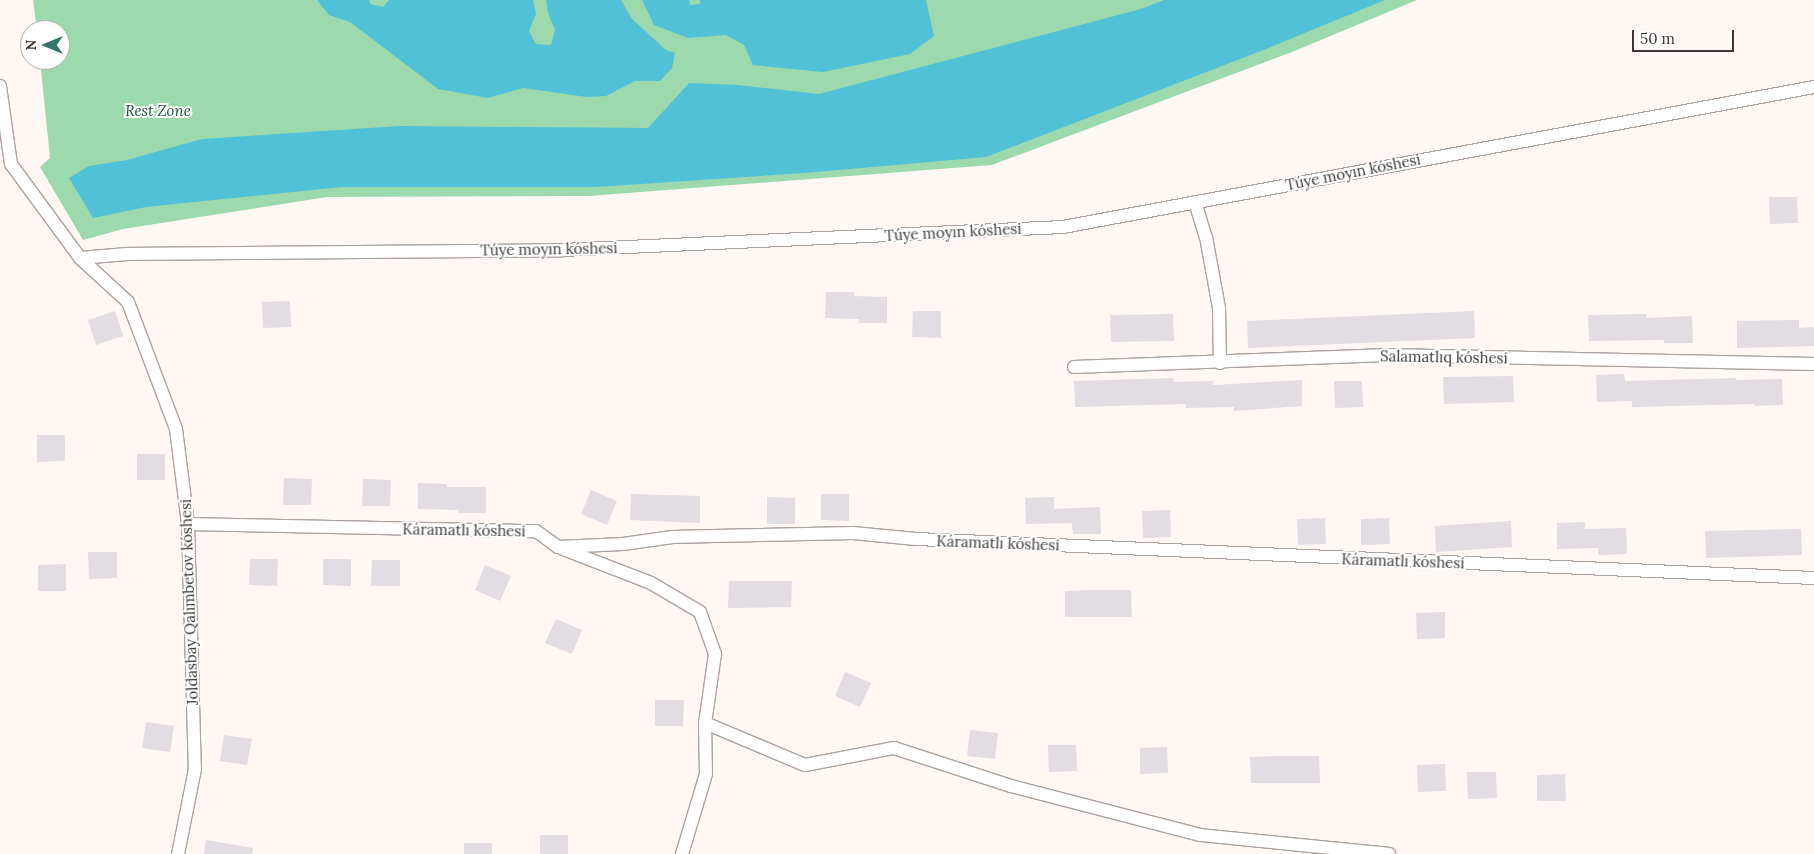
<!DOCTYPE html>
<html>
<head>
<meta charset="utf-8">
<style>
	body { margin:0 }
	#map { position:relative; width:1814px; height:854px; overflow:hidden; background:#fff7f4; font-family:Lora,serif }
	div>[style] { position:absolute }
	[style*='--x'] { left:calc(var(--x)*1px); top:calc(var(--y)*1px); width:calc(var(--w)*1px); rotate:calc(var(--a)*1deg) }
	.green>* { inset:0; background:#9cd9ac }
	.water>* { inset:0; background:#50c1d6 }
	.building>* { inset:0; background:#e2dce3 }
	.roads { filter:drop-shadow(1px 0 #aba29e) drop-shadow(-1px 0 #aba29e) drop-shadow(0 1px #aba29e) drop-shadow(0 -1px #aba29e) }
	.street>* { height:12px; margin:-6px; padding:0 6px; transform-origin:6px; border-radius:6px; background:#fff }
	span { translate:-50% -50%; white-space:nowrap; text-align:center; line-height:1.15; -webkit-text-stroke:4px #fff; paint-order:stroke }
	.park-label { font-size:15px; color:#194e2c; font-style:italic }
	.street-label { font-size:15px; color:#3a3735 }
	.north { position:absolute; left:20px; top:20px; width:50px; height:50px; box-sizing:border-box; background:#fff; border:1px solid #b0afae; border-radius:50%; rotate:270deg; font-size:14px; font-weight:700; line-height:20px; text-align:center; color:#3a3735 }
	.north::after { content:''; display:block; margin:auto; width:18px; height:22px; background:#31766b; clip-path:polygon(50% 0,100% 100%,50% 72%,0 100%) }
	.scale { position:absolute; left:1632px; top:30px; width:102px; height:22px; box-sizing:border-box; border:2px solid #3a3735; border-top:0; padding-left:6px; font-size:15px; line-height:18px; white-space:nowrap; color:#3a3735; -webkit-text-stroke:4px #fff; paint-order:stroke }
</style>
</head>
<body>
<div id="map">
	<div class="green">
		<div style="clip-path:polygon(33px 0,1417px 0,1292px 52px,992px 165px,589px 196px,327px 197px,123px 229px,83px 240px,40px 167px,50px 158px,40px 60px,60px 60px,60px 30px,37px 30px)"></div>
	</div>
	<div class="water">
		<div style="clip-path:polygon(317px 0,369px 0,370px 4px,383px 7px,389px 0,533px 0,536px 14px,529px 31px,536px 44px,551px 45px,555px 30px,548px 13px,546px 0,621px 0,632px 19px,666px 50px,675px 53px,672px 68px,660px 81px,635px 81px,606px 96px,587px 97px,523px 88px,488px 98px,438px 89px,350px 22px,329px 15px)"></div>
		<div style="clip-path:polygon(642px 0,689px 0,690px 5px,700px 4px,700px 0,926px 0,934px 36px,910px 54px,823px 72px,753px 65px,744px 45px,726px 35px,688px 38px,654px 25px)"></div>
		<div style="clip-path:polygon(1164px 0,1385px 0,1266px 49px,986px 157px,804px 173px,596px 187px,342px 187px,146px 207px,93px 218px,69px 178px,89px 166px,127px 160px,202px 139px,400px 126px,648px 128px,689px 83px,738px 85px,819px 94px,1141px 9px)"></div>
	</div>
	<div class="building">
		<div style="clip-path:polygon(1769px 197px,1797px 197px,1798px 223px,1770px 224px)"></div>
		<div style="clip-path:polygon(826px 292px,854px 292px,854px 296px,887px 297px,887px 323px,859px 323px,859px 319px,825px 318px)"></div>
		<div style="clip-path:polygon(290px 301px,291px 327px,263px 328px,262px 302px)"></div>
		<div style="clip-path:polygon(115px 311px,123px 336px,96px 345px,88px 320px)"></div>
		<div style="clip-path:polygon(913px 311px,941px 311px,941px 338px,912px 337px)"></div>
		<div style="clip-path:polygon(1474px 311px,1475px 338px,1248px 348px,1247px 321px)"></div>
		<div style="clip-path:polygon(1173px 314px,1174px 341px,1111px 342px,1110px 315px)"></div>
		<div style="clip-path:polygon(1646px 314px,1646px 318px,1692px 316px,1693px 343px,1664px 343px,1664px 340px,1589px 341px,1588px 315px)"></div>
		<div style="clip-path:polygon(1799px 320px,1799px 328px,1814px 327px,1814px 346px,1737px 348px,1737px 321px)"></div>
		<div style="clip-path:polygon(1624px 374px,1625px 381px,1736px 378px,1736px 380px,1782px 379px,1783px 405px,1755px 406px,1755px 404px,1632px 407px,1632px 401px,1597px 402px,1596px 375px)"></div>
		<div style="clip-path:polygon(1513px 376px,1514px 402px,1444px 404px,1443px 377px)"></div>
		<div style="clip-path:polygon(1173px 378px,1174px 382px,1213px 381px,1213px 385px,1302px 380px,1302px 406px,1234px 411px,1234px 407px,1186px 408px,1186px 404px,1075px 407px,1074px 381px)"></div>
		<div style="clip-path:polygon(1334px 381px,1362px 381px,1363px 407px,1335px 408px)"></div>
		<div style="clip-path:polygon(37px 435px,65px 435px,65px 461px,37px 462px)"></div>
		<div style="clip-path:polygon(137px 454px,165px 454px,165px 480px,137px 480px)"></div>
		<div style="clip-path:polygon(284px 478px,312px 479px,311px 505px,283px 505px)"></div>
		<div style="clip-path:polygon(363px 479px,391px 480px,390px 506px,362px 506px)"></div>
		<div style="clip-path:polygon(418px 483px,447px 484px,447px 487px,486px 487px,486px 513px,458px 513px,458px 510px,418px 509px)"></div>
		<div style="clip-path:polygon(591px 490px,617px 501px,607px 525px,581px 514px)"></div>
		<div style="clip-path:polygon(631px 494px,700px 496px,700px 523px,630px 520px)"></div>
		<div style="clip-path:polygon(821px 494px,849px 494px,849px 521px,821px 520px)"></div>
		<div style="clip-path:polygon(767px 497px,795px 498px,795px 524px,767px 524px)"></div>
		<div style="clip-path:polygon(1054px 497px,1054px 509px,1100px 507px,1101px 534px,1073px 534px,1072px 523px,1026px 524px,1025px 498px)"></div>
		<div style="clip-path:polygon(1170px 510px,1171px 537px,1143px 538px,1142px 511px)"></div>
		<div style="clip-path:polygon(1325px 518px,1326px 544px,1298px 545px,1297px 519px)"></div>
		<div style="clip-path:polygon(1389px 518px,1390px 544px,1361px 545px,1361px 519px)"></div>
		<div style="clip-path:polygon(1511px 521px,1512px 547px,1436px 552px,1435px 526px)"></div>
		<div style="clip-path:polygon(1585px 522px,1585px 529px,1626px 528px,1627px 554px,1598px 555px,1598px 548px,1557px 549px,1557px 523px)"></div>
		<div style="clip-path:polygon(1801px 529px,1802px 555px,1706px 558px,1705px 531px)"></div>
		<div style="clip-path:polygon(88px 552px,117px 552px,117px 578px,89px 579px)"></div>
		<div style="clip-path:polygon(250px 559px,278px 559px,277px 586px,249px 585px)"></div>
		<div style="clip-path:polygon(323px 559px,351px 559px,351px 586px,323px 585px)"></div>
		<div style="clip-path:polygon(372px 560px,400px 560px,400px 586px,371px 586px)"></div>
		<div style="clip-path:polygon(66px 564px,66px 591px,38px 591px,38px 565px)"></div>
		<div style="clip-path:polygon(485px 565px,511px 576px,500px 601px,475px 590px)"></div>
		<div style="clip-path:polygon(729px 581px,792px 581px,791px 607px,728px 608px)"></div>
		<div style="clip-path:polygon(1093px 590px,1131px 590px,1132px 617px,1065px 617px,1065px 591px)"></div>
		<div style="clip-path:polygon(1445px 612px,1445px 638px,1417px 639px,1416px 613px)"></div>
		<div style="clip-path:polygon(556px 619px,582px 630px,572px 654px,545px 643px)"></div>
		<div style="clip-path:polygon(845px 672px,871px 683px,860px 707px,835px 696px)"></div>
		<div style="clip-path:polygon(655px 700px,684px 700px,683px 726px,655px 726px)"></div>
		<div style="clip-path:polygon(146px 722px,174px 726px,170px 752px,142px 748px)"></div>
		<div style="clip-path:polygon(970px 730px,998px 733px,995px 759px,967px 756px)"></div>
		<div style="clip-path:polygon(224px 735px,252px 739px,247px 765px,220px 761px)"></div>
		<div style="clip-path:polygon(1048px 745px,1076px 745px,1077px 771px,1049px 772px)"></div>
		<div style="clip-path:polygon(1167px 747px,1168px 773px,1140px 774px,1140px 748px)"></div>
		<div style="clip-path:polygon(1278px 756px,1319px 756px,1320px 783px,1251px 783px,1250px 757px)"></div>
		<div style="clip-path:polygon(1445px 764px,1446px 791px,1418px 792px,1417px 765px)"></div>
		<div style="clip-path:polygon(1467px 772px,1496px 772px,1497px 798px,1468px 799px)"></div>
		<div style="clip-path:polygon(1565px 774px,1566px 801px,1537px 801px,1537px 775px)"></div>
		<div style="clip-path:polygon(540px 835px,568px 835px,568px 854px,540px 854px)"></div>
		<div style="clip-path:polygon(206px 840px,253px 848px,252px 854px,204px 854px)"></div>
		<div style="clip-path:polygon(464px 843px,492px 843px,492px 854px,464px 854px)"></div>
	</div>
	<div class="roads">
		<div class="street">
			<div style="--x:0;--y:86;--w:79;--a:82"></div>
			<div style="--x:11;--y:164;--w:117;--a:53.7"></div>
			<div style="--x:80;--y:258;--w:65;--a:42.5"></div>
			<div style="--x:128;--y:302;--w:136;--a:69.3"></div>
			<div style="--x:176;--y:429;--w:96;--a:82.8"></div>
			<div style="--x:188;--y:524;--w:245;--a:88.4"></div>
			<div style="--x:195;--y:769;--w:87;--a:101.3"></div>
			<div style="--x:1195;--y:202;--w:37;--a:73"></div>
			<div style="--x:1206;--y:237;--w:72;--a:79.6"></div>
			<div style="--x:1219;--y:308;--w:55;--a:89"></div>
			<div style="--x:80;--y:258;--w:47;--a:-4.9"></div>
			<div style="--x:127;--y:254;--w:435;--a:-0.5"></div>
			<div style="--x:562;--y:250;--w:502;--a:-2.63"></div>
			<div style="--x:1063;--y:227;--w:764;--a:-10.56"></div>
			<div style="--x:1074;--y:367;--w:313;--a:-2.2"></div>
			<div style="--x:1387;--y:355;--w:427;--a:1.2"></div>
			<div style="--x:188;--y:524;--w:348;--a:1.2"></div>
			<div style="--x:536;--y:531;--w:27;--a:36"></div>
			<div style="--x:558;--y:547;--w:65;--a:-2.6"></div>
			<div style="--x:623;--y:544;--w:50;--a:-8"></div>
			<div style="--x:673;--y:537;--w:180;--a:-1.3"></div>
			<div style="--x:853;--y:533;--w:63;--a:5.4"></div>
			<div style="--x:916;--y:539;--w:899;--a:2.49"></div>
			<div style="--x:563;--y:549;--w:94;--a:21.1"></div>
			<div style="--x:651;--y:583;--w:57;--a:30.6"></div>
			<div style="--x:700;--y:612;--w:45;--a:70.3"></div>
			<div style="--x:715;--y:654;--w:70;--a:98.2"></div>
			<div style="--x:705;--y:723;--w:51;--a:88.9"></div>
			<div style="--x:706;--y:774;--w:84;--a:106.7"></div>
			<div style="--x:705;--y:723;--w:108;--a:22.8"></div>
			<div style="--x:805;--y:765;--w:91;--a:-10.8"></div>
			<div style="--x:894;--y:748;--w:123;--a:18"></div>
			<div style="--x:1011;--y:786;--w:195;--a:14.5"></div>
			<div style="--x:1200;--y:835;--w:190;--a:5.7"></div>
		</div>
	</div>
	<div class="park-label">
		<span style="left:158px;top:111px">Rest Zone</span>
	</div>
	<div class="street-label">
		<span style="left:1353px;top:172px;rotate:-11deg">Túye moyın kóshesi</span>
		<span style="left:953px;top:232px;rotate:-3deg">Túye moyın kóshesi</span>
		<span style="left:549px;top:249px;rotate:-1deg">Túye moyın kóshesi</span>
		<span style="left:1444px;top:357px;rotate:1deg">Salamatlıq kóshesi</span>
		<span style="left:464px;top:530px;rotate:1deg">Káramatlı kóshesi</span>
		<span style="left:998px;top:543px;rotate:2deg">Káramatlı kóshesi</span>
		<span style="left:1403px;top:561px;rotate:2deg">Káramatlı kóshesi</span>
		<span style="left:189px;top:602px;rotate:-92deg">Joldasbay Qalımbetov kóshesi</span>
	</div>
	<div class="north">N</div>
	<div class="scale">50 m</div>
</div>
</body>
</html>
